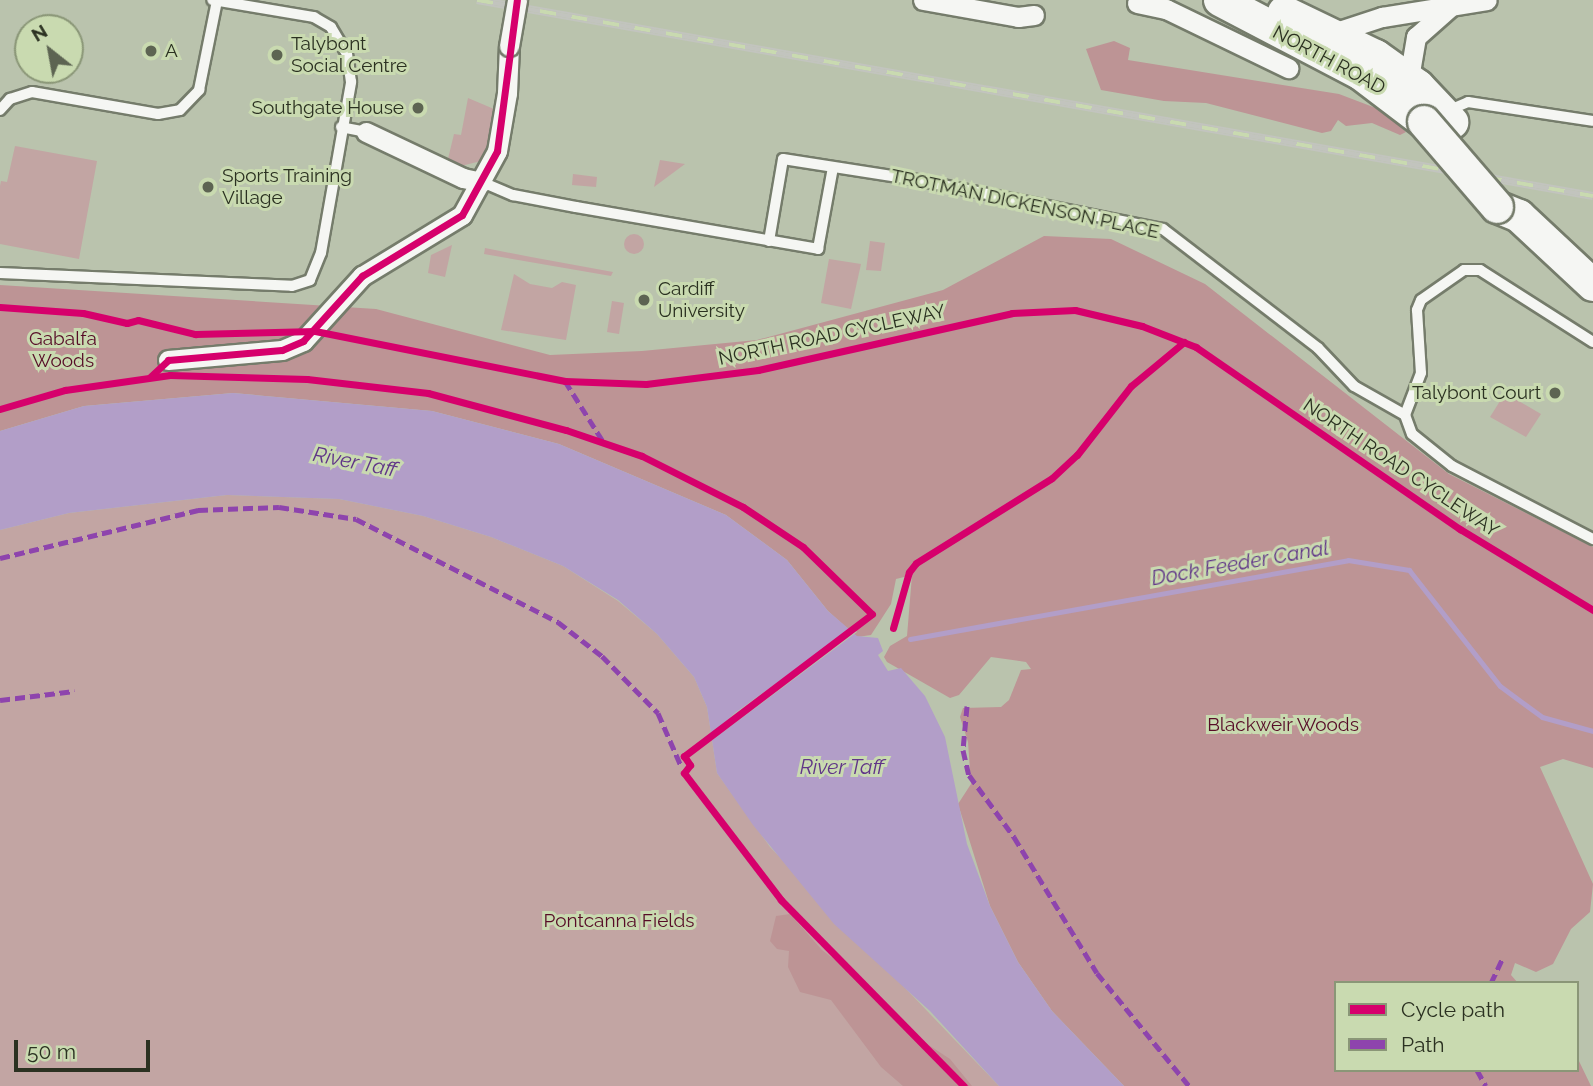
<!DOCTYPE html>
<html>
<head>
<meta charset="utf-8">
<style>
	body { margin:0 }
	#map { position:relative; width:1593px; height:1086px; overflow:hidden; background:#bac3ad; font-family:Raleway,sans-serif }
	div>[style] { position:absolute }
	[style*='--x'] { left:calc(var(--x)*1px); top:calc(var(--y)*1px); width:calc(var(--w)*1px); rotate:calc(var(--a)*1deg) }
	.green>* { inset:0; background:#c2a5a3 }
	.round { border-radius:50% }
	.forest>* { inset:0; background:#bd9495 }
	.water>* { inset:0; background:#b29ec8 }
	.pier>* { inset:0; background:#bac3ad }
	.stream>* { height:5px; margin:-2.5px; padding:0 2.5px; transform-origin:2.5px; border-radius:2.5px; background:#b29ec8 }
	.roads { filter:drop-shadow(2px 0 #757c6b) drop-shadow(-2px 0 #757c6b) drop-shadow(0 2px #757c6b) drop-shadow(0 -2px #757c6b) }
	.lane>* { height:10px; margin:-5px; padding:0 5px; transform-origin:5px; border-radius:5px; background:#f5f6f3 }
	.street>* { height:19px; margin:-9.5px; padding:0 9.5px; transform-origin:9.5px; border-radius:9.5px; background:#f5f6f3 }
	.primary>* { height:32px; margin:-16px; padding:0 16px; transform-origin:16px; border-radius:16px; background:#f5f6f3 }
	.rail>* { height:8px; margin-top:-4px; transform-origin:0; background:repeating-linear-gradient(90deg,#c9dab0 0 16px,#c2c4be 0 32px); box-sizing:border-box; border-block:2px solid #c2c4be }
	.bridges { filter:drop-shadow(2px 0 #757c6b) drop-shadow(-2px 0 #757c6b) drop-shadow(0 2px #757c6b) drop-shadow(0 -2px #757c6b) }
	.street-bridge>* { height:19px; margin:-9.5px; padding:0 9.5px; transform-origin:9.5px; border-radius:9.5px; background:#f5f6f3 }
	.primary-bridge>* { height:32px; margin:-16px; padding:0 16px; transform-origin:16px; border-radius:16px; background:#f5f6f3 }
	.quiet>* { height:5px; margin-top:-2.5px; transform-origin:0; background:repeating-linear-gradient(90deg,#8e44ad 0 10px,transparent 0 15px) }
	.cycleway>* { height:7px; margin:-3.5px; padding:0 3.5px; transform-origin:3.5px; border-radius:3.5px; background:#d6006c }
	.dots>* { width:19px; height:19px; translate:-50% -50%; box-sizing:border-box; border:4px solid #c9dab0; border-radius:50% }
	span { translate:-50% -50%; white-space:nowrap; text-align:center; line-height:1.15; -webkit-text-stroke:6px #c9dab0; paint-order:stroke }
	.poi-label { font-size:19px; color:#2b3121 }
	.left { translate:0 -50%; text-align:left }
	.right { translate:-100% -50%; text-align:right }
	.street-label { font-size:19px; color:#2b3121 }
	.park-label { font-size:19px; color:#570c27 }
	.water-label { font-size:21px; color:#603588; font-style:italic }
	.legend { position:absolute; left:1334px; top:981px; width:245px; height:91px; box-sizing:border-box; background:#c9dab0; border:2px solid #8a9677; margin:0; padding:9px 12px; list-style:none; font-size:21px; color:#2b3121 }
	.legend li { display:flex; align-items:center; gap:14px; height:35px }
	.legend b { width:35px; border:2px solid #8a9677 }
	.north { position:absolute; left:14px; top:14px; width:70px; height:70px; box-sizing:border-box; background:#c9dab0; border:2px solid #8a9677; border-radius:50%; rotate:329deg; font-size:19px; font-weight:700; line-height:28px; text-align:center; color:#2b3121 }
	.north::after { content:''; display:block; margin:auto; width:24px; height:32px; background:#5d6452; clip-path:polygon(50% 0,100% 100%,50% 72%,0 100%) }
	.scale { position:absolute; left:14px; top:1040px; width:136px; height:32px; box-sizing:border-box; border:4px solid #2b3121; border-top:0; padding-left:9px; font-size:21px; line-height:24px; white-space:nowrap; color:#2b3121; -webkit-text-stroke:5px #c9dab0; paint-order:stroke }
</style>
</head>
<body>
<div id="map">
	<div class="green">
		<div style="clip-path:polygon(468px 98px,494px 109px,490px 143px,481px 161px,457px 167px,447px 163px,454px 134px,461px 135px)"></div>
		<div style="clip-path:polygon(15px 146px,97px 161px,79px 259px,0 244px,0 186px,1px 181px,7px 182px)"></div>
		<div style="clip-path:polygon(660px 160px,685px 164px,654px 187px)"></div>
		<div style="clip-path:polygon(573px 174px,597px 177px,596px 187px,572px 185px)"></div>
		<div class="round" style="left:624px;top:234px;width:20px;height:20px"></div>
		<div style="clip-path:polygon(870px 241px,885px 243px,881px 271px,866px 270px)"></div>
		<div style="clip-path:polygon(452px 245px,445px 277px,428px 273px,431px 255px)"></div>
		<div style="clip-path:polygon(485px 248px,531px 257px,613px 272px,611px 276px,484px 254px)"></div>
		<div style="clip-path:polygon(829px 259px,861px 264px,851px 309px,821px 303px)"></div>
		<div style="clip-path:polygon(514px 274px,530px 284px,552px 288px,562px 282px,576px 285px,566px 340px,501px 330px)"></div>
		<div style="clip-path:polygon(612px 301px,624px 303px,619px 334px,607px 332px)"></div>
		<div style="clip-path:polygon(1505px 393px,1541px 414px,1526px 437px,1490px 417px)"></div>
		<div style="clip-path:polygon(227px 495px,339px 499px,423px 516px,491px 537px,563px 566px,618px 601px,657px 634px,694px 677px,707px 707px,717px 773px,770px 847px,999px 1086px,0 1086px,0 530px,69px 513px)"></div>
	</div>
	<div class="forest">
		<div style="clip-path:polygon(1114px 41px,1130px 48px,1128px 60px,1339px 94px,1381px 110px,1406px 132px,1400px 135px,1372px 123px,1346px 126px,1338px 120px,1331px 131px,1322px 133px,1206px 103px,1164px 101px,1101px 90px,1086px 49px)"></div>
		<div style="clip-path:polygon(1044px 236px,1111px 239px,1205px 284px,1449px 474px,1593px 547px,1593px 768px,1563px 759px,1540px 767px,1593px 884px,1590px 912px,1571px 929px,1553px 964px,1536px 972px,1515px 963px,1511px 975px,1518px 983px,1336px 983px,1336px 1070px,1577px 1070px,1577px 1057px,1591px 1086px,1124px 1086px,1052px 1011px,1018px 962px,990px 906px,958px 804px,971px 784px,968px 742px,960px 717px,963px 708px,1001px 707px,1009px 700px,1021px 670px,1031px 669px,1026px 662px,991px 657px,959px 695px,950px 698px,887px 662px,884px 657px,890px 646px,907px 636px,912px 575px,896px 579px,891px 604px,871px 635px,857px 637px,828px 611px,787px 560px,726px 515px,559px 444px,432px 411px,233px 393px,84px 406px,0 431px,0 285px,376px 309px,550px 355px,642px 351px,757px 340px,943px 290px)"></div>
		<div style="clip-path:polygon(790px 914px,822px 950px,857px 977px,918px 1038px,950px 1059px,972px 1086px,903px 1086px,881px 1067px,831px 1000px,800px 992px,788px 967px,789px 951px,777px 949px,770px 941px,776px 916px)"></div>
	</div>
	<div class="water">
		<div style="clip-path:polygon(233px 393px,432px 411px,559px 444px,726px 515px,787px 560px,828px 611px,857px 636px,878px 638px,883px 651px,878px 655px,888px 671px,901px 668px,925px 696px,945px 737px,967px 844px,990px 906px,1018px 962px,1052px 1011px,1124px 1086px,999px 1086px,930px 1011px,834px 924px,753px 825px,717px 773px,707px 707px,694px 677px,657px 634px,618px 600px,563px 566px,491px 537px,423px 516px,339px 499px,227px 495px,69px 513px,0 530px,0 431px,84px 406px)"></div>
	</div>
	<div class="pier">
		<div style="clip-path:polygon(853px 628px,857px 632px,707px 744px,707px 738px,735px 713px)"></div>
	</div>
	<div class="stream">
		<div style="--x:910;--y:639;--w:445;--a:-10.2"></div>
		<div style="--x:1348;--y:560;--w:62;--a:9.3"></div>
		<div style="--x:1409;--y:570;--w:147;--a:51.9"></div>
		<div style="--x:1500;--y:686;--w:52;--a:36.4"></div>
		<div style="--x:1542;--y:717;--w:53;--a:15.4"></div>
	</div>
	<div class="roads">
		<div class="lane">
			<div style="--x:0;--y:110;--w:15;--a:-48"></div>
			<div style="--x:10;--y:99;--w:23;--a:-18"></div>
			<div style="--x:32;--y:92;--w:128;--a:9.9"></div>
			<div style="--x:158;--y:114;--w:22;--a:-10"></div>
			<div style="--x:180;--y:110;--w:28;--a:-46"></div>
			<div style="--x:199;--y:90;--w:91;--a:-78.6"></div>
			<div style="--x:1447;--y:111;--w:23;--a:-23"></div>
			<div style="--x:1468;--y:102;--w:126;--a:8.6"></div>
			<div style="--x:341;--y:127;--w:25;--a:11"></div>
			<div style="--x:482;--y:182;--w:34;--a:23"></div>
			<div style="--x:513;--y:195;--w:64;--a:10.8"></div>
			<div style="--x:576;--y:207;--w:246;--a:9.8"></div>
			<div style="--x:818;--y:249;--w:83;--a:-79.6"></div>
			<div style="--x:769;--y:241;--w:83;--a:-80.3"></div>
			<div style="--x:783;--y:159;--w:136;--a:8.9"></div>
			<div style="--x:917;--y:180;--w:251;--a:11.3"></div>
			<div style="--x:1163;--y:229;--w:195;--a:37.5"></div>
			<div style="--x:1318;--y:348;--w:52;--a:46.5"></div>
			<div style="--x:1354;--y:386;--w:59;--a:29.6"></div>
			<div style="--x:0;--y:273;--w:292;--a:2.5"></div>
			<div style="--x:292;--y:286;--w:19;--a:-18"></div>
			<div style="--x:310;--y:280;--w:29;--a:-68"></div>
			<div style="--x:321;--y:253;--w:174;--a:-80"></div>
			<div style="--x:351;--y:82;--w:28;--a:-98"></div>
			<div style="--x:347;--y:54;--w:31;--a:-121"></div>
			<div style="--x:331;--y:27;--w:20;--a:-150"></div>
			<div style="--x:314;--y:17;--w:103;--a:-170.5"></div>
			<div style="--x:1593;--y:342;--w:134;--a:-147.5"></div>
			<div style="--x:1480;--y:270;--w:16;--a:180"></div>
			<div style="--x:1464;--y:270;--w:52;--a:145.1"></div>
			<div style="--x:1421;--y:300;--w:11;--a:112"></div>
			<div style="--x:1417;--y:310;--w:63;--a:86.4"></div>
			<div style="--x:1421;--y:373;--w:45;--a:110.9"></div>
			<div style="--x:1405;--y:415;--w:20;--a:70"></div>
			<div style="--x:1412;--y:434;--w:51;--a:38.7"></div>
			<div style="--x:1452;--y:466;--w:159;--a:27.4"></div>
		</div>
		<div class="street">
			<div style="--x:923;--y:0;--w:97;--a:10.1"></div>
			<div style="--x:1018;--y:17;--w:16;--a:-7"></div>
			<div style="--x:1137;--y:3;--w:30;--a:12"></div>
			<div style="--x:1166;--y:9;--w:136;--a:25.8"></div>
			<div style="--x:1333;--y:33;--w:52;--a:-18.1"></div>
			<div style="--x:1382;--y:17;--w:106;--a:-9.2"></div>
			<div style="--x:1409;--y:78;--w:42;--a:-80.3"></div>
			<div style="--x:1416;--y:37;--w:44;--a:-41.3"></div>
			<div style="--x:366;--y:132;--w:107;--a:25.4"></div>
			<div style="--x:463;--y:178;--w:19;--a:12"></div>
			<div style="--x:168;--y:360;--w:114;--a:-5"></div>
			<div style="--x:282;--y:350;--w:23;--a:-23"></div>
			<div style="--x:303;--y:341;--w:88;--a:-47.8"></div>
			<div style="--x:362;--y:276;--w:117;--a:-31.4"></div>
			<div style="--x:462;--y:215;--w:73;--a:-61.3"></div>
			<div style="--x:497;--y:151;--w:59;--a:-80.2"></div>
			<div style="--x:507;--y:93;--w:47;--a:-87.6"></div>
		</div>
		<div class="primary">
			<div style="--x:1220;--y:0;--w:159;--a:27.7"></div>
			<div style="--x:1361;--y:74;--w:79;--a:37.3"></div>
			<div style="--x:1284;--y:12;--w:102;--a:25.6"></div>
			<div style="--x:1376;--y:56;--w:52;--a:35.5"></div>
			<div style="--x:1418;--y:86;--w:50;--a:46.6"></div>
			<div style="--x:1497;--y:207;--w:24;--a:22"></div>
			<div style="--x:1519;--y:216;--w:101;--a:43"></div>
		</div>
	</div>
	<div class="rail">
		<div style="--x:477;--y:0;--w:1133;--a:9.96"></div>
	</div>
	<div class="bridges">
		<div class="street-bridge">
			<div style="--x:509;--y:46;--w:47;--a:-80.1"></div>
		</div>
		<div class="primary-bridge">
			<div style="--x:1424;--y:122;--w:112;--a:49.3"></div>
		</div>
	</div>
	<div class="quiet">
		<div style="--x:565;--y:381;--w:73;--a:57.8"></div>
		<div style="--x:0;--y:558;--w:204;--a:-13.6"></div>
		<div style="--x:198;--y:510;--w:81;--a:-2.1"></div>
		<div style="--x:279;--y:507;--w:78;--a:8.9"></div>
		<div style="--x:356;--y:519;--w:227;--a:27"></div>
		<div style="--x:558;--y:622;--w:56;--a:37.7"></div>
		<div style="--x:602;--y:656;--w:80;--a:45.5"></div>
		<div style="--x:658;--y:713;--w:58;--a:66.5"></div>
		<div style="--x:0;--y:700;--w:75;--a:-6.9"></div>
		<div style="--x:967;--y:706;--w:44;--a:95.2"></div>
		<div style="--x:963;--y:750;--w:26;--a:77"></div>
		<div style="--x:969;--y:775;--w:77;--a:54"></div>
		<div style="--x:1014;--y:837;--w:159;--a:58.6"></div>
		<div style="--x:1097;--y:973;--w:146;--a:50.8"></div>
		<div style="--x:1491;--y:983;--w:26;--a:-65"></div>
		<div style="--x:1477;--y:1070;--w:18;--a:61"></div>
	</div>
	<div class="cycleway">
		<div style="--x:0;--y:307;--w:83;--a:4.1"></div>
		<div style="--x:83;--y:313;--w:45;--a:12.8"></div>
		<div style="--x:127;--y:323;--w:11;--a:-15"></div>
		<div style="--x:138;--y:320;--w:59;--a:13.8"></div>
		<div style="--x:195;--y:334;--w:120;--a:-1.4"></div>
		<div style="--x:315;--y:331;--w:255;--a:11.3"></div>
		<div style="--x:565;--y:381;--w:81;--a:2.1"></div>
		<div style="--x:646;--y:384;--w:113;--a:-7.1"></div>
		<div style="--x:758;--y:370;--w:260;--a:-12.6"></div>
		<div style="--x:1012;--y:313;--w:63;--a:-2.7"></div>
		<div style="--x:1075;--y:310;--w:69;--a:13.4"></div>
		<div style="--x:1142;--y:326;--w:58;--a:21.3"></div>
		<div style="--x:1196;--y:347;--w:321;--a:34.6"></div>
		<div style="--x:1460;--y:529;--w:156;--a:31.3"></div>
		<div style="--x:150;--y:377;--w:25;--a:-43"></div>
		<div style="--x:168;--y:360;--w:114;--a:-5"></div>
		<div style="--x:282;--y:350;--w:23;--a:-23"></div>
		<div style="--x:303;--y:341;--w:88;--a:-47.8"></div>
		<div style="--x:362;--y:276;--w:117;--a:-31.4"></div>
		<div style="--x:462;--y:215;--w:73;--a:-61.3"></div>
		<div style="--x:497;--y:151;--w:152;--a:-82.5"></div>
		<div style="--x:0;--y:409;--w:68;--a:-16.3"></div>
		<div style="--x:65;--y:390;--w:106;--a:-8.1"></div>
		<div style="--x:170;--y:375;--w:137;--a:1.7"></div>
		<div style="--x:307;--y:379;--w:122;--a:6.6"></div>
		<div style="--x:428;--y:393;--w:143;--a:15"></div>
		<div style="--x:566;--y:430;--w:80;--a:18.9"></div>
		<div style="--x:642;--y:456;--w:113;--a:26.8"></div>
		<div style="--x:743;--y:507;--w:72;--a:33.7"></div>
		<div style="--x:803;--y:547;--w:96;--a:44.2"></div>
		<div style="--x:872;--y:614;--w:236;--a:142.9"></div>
		<div style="--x:684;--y:756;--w:11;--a:56"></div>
		<div style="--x:690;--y:765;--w:10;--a:127"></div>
		<div style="--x:684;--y:773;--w:160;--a:52.6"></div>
		<div style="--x:781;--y:900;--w:261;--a:45.5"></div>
		<div style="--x:893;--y:628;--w:58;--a:-74.1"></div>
		<div style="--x:909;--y:572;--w:11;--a:-52"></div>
		<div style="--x:916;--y:563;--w:160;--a:-32"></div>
		<div style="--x:1052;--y:478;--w:34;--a:-43"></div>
		<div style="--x:1077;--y:455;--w:88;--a:-52"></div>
		<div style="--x:1131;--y:386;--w:69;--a:-39.7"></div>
	</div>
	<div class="dots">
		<div style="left:151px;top:51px;background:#5d6452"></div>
		<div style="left:277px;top:55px;background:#5d6452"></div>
		<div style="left:418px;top:108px;background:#5d6452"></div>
		<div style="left:208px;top:187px;background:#5d6452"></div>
		<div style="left:644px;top:300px;background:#5d6452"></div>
		<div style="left:1555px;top:393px;background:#5d6452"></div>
	</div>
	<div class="poi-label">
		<span class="left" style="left:291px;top:55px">Talybont<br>Social Centre</span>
		<span class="left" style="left:165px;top:51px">A</span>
		<span class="right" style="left:404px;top:108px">Southgate House</span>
		<span class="left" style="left:222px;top:187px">Sports Training<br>Village</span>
		<span class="left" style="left:658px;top:300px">Cardiff<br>University</span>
		<span class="right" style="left:1541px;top:393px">Talybont Court</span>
	</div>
	<div class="street-label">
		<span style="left:1329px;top:60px;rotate:28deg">NORTH ROAD</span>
		<span style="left:1025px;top:204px;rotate:12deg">TROTMAN DICKENSON PLACE</span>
		<span style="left:832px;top:335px;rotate:-12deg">NORTH ROAD CYCLEWAY</span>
		<span style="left:1401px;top:468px;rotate:34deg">NORTH ROAD CYCLEWAY</span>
	</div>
	<div class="park-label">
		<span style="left:63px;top:350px">Gabalfa<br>Woods</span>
		<span style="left:1283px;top:725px">Blackweir Woods</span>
		<span style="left:619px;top:921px">Pontcanna Fields</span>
	</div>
	<div class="water-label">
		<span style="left:355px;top:462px;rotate:11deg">River Taff</span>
		<span style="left:1240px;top:563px;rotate:-10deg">Dock Feeder Canal</span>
		<span style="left:842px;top:767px">River Taff</span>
	</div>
	<ul class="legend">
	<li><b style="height:9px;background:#d6006c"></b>Cycle path</li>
	<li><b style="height:9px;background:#8e44ad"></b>Path</li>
	</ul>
	<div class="north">N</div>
	<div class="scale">50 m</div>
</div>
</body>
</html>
